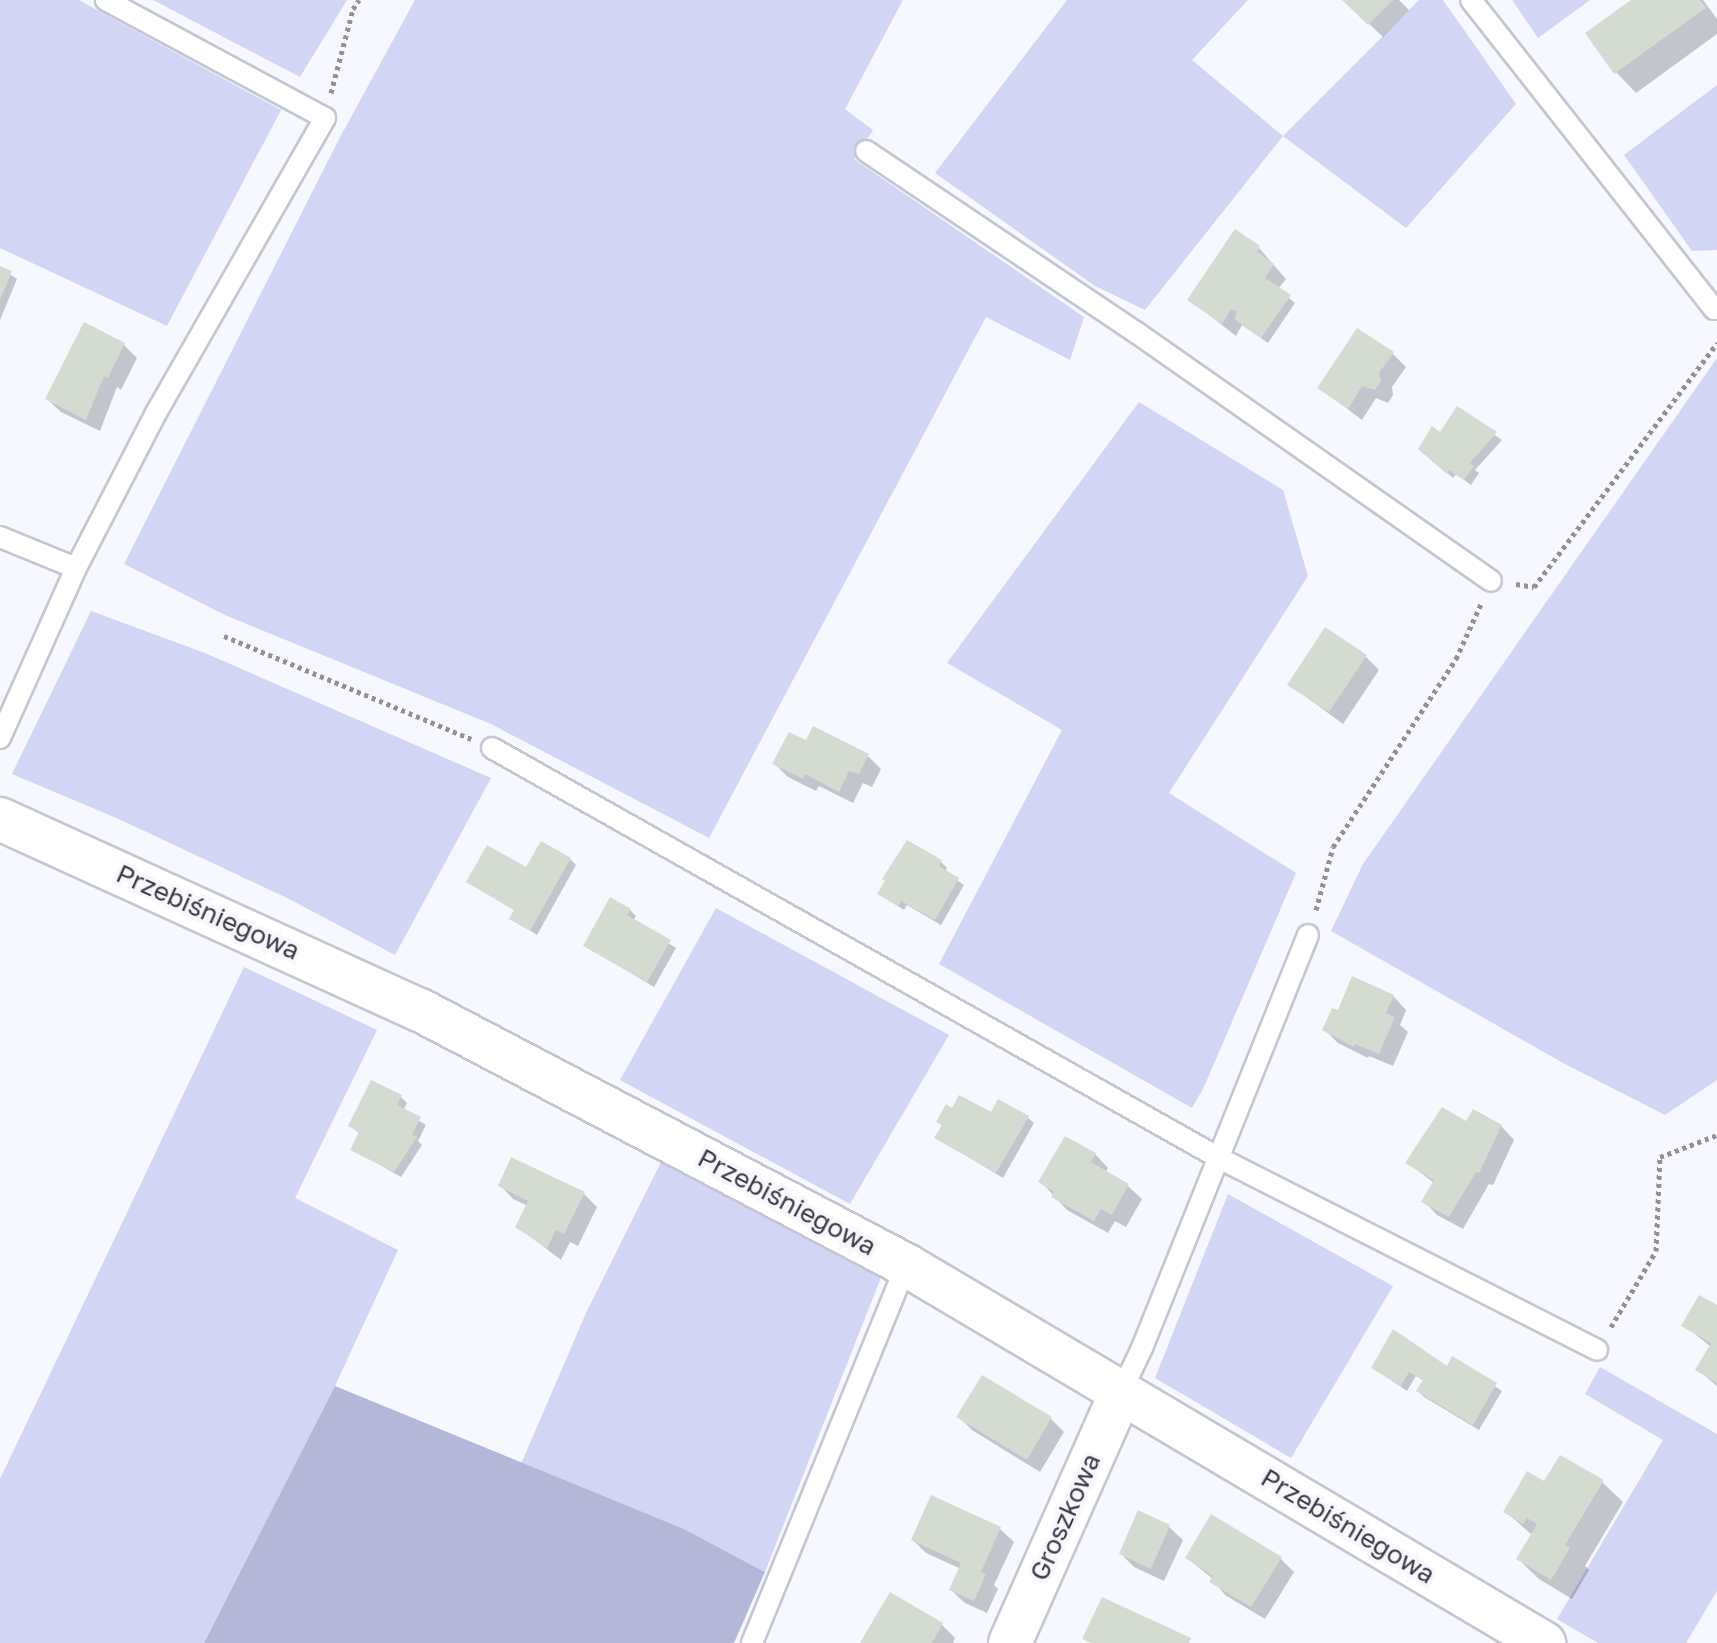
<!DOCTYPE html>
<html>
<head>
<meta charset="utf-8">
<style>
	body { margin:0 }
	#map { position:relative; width:1717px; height:1643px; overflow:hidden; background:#f6f7ff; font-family:"Golos Text",sans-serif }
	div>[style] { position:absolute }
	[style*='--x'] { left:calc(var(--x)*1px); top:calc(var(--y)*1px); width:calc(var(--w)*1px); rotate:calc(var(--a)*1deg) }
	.green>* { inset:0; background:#d2d6f4 }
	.forest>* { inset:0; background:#b4b7d7 }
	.shadow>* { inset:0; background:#0003 }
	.building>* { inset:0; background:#d4dbd0 }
	.path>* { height:5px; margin-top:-2.5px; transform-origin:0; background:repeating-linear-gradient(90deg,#919197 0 4px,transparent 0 8px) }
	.roads { filter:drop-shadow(2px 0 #c4c6d2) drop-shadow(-2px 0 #c4c6d2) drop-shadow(0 2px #c4c6d2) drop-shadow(0 -2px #c4c6d2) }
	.lane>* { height:20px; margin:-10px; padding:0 10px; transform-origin:10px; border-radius:10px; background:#fff }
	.street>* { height:42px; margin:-21px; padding:0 21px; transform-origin:21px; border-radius:21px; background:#fff }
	span { translate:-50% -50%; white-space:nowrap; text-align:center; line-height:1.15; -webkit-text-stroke:8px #f6f7ff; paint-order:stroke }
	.street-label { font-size:26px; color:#3b3b40 }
</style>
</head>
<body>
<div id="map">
	<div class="green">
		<div style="clip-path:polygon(0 0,79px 0,281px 110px,167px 326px,0 248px)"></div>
		<div style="clip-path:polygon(153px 0,347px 0,300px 77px)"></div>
		<div style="clip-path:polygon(415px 0,903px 0,845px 109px,873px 130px,854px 159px,1084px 317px,1070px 360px,986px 317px,709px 838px,491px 724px,225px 615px,124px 564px,339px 139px)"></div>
		<div style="clip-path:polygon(1067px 0,1248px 0,1192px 60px,1283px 136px,1419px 0,1443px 0,1516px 104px,1406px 228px,1283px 136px,1145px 310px,1095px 286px,935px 173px)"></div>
		<div style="clip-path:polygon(1512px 0,1590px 0,1538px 38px)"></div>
		<div style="clip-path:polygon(1717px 85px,1717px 250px,1692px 251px,1624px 155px)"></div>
		<div style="clip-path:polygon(1717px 358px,1717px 1080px,1665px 1115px,1563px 1063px,1331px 931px,1363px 864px)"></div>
		<div style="clip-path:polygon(1139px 402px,1283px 490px,1308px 576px,1169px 793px,1296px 873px,1204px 1087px,1192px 1108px,939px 964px,1062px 730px,947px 663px)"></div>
		<div style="clip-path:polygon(91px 611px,205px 653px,491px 778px,395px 955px,289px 899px,121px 820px,12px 774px)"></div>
		<div style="clip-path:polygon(716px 908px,949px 1035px,850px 1204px,620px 1080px)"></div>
		<div style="clip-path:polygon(244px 967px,377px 1030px,295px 1198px,398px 1250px,335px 1386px,204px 1643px,0 1643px,0 1479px)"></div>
		<div style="clip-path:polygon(664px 1156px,882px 1275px,765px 1572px,684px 1529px,521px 1464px,586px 1313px)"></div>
		<div style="clip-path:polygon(1228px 1194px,1393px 1286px,1291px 1458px,1155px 1378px)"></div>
		<div style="clip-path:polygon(1600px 1367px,1717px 1434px,1717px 1591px,1686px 1643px,1598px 1643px,1557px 1619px,1663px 1440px,1585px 1394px)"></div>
	</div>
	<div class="forest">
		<div style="clip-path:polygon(335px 1386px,684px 1529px,765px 1572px,734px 1643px,204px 1643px)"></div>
	</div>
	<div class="shadow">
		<div style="clip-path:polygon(1344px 0,1399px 0,1409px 10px,1383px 37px)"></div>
		<div style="clip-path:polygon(1634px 0,1703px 0,1717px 19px,1717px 34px,1636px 93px,1616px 72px)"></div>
		<div style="clip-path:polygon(1259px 248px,1286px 279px,1278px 289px,1295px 303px,1268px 343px,1242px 325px,1236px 336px,1190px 300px)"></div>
		<div style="clip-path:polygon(0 268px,17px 279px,0 320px)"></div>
		<div style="clip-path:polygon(124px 345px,137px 358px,121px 390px,117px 387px,100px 431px,61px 412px,47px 399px)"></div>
		<div style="clip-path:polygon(1393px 354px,1406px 367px,1392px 387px,1393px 395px,1388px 403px,1376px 398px,1362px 420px,1320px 388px)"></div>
		<div style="clip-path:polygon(1457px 409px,1502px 440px,1475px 470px,1479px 473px,1471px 485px,1456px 474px,1453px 478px,1427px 455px)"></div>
		<div style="clip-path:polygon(1366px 657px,1379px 670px,1343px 724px,1290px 685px)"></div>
		<div style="clip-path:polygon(807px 742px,868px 756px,881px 769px,872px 787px,863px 783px,853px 803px,819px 786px,816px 791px,788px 777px,775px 764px)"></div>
		<div style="clip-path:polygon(570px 859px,576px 865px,537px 935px,511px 918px,516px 911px,469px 882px)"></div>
		<div style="clip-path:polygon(941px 862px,947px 868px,945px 872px,964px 885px,941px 925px,907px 905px,904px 910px,879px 894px)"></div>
		<div style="clip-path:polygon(630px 910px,636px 916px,633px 921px,676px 948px,654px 987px,586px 946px)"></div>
		<div style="clip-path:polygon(1393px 996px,1406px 1010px,1400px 1025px,1408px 1032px,1393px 1066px,1369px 1056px,1368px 1058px,1338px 1043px,1325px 1030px,1339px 1013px)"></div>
		<div style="clip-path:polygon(401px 1097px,407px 1103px,403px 1111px,426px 1125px,418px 1141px,422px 1145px,401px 1177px,352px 1149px,360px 1134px,350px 1126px)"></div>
		<div style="clip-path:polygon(952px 1110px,1027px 1117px,1034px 1123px,1003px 1178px,937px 1138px,943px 1127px,938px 1122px)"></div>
		<div style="clip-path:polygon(1467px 1124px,1501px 1126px,1514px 1140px,1493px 1185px,1489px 1184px,1463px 1229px,1437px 1215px,1424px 1201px,1434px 1183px,1408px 1163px)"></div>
		<div style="clip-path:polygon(1095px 1154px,1108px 1168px,1105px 1173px,1128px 1186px,1142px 1199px,1126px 1227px,1115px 1221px,1108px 1233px,1067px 1210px,1041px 1182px)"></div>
		<div style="clip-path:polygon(500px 1185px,583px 1193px,597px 1207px,578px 1246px,570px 1242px,561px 1260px,518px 1227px,528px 1206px,513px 1199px)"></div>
		<div style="clip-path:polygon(1717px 1308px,1717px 1386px,1698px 1370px,1711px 1347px,1684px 1325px)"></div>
		<div style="clip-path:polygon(1394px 1332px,1447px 1368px,1453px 1359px,1502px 1391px,1479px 1430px,1424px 1397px,1418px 1391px,1424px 1381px,1416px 1376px,1407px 1391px,1373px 1368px)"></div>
		<div style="clip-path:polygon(959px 1417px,1051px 1419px,1064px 1432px,1040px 1472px,972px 1430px)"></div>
		<div style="clip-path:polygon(1602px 1482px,1623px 1502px,1585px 1566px,1589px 1570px,1572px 1599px,1539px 1579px,1518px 1559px,1532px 1535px,1505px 1511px)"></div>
		<div style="clip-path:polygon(932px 1498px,1000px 1529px,1014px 1542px,994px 1585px,998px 1589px,987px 1613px,965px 1603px,951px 1590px,961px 1569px,926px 1553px,913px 1540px)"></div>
		<div style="clip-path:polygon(1139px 1513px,1169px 1527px,1183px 1540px,1164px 1581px,1134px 1567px,1121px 1554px)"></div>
		<div style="clip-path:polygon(1187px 1558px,1281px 1559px,1294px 1572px,1265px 1619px,1225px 1595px,1213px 1579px)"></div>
		<div style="clip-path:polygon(890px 1595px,942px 1625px,955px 1638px,953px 1643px,862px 1643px)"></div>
	</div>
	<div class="building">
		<div style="clip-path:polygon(1342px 0,1393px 0,1368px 25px)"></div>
		<div style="clip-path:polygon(1631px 0,1700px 0,1706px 8px,1614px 74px,1585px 33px)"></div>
		<div style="clip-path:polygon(1235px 229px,1260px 246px,1257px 252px,1274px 264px,1265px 278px,1291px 295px,1261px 338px,1234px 319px,1237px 312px,1231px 309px,1222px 324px,1187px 300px)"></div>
		<div style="clip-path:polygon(0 266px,12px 271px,0 300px)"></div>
		<div style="clip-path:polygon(84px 322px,125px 343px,108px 378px,104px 376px,86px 420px,45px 399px)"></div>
		<div style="clip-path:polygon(1357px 328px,1394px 352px,1379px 373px,1381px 381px,1375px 390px,1362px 386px,1348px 409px,1317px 388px)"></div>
		<div style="clip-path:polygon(1457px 406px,1497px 432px,1470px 463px,1474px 466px,1464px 480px,1449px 470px,1447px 474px,1418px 449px,1432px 426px,1440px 432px)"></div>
		<div style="clip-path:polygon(1325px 627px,1367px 655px,1329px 712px,1287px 685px)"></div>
		<div style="clip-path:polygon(813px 726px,869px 754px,859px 774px,849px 771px,839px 792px,805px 774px,803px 779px,772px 764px,789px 732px,806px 740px)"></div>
		<div style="clip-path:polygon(907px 840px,942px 860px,939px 866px,959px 878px,935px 920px,901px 901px,898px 906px,877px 894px,885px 881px,882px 879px)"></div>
		<div style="clip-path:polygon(541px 841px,571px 858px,530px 931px,509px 919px,514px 910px,466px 882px,487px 845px,526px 867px)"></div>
		<div style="clip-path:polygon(610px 897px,631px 909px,627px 915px,671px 940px,647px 982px,583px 946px)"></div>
		<div style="clip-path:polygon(1352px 976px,1394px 995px,1386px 1013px,1395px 1017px,1379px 1054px,1355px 1044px,1354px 1047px,1322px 1030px,1332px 1008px,1338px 1010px)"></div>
		<div style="clip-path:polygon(371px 1080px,402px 1095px,397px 1105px,421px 1117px,412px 1135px,417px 1137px,394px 1172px,350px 1150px,359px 1132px,348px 1126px)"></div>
		<div style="clip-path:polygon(959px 1095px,991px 1112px,998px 1099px,1029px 1116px,996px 1173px,934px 1138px,942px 1125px,936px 1122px,946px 1104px,952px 1108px)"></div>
		<div style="clip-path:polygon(1442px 1107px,1466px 1121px,1473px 1109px,1502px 1125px,1479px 1173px,1476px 1172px,1449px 1217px,1421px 1202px,1434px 1180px,1405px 1163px)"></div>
		<div style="clip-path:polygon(1065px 1136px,1096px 1153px,1091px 1162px,1129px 1184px,1112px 1215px,1101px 1209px,1094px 1221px,1051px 1197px,1054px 1192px,1038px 1182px)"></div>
		<div style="clip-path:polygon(511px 1157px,585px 1192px,564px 1234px,556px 1230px,547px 1248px,515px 1227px,528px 1201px,498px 1186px)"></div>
		<div style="clip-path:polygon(1699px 1295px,1717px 1305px,1717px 1383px,1695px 1370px,1711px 1343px,1681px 1326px)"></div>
		<div style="clip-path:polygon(1393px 1329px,1447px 1366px,1452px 1356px,1497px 1383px,1473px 1425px,1416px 1391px,1423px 1380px,1409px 1372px,1401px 1386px,1371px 1368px)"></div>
		<div style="clip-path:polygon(982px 1375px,1052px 1417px,1027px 1460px,956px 1417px)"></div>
		<div style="clip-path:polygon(1560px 1455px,1604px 1480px,1565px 1545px,1570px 1548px,1551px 1580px,1516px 1559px,1537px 1524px,1527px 1518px,1523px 1524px,1503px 1512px,1527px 1471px,1544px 1481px)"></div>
		<div style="clip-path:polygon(931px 1495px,1001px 1527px,981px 1572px,986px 1574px,974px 1601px,949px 1590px,961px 1563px,911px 1540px)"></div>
		<div style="clip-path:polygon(1138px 1510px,1170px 1525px,1151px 1569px,1119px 1554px)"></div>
		<div style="clip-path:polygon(1211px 1514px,1282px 1557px,1251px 1607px,1209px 1582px,1213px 1576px,1185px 1558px)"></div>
		<div style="clip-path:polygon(890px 1592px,943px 1623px,932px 1643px,860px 1643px)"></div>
		<div style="clip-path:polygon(1102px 1597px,1191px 1638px,1189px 1643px,1091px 1643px,1082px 1639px)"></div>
	</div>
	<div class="path">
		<div style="--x:331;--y:93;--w:87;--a:-75.3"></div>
		<div style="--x:353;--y:9;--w:11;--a:-56"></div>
		<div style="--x:1516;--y:584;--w:18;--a:9"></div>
		<div style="--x:1534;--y:587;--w:305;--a:-53.1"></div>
		<div style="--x:224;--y:636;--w:268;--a:22.6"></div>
		<div style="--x:1316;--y:910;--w:65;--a:-74.9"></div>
		<div style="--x:1333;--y:847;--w:225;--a:-56.8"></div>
		<div style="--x:1456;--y:659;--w:60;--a:-65.6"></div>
		<div style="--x:1611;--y:1327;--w:88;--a:-59.4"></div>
		<div style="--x:1656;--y:1251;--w:94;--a:-87.6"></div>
		<div style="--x:1660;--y:1157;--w:61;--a:-21.1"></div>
	</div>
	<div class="roads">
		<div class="lane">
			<div style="--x:1471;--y:0;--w:393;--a:51.8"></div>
			<div style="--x:1714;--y:309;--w:3;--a:-18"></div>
			<div style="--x:866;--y:151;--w:326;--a:33.9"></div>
			<div style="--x:1137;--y:333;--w:432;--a:35"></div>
			<div style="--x:0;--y:537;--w:82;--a:22.2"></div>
			<div style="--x:0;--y:738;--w:186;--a:-65.9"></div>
			<div style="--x:76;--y:568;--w:174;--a:-62.7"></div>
			<div style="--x:156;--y:413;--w:340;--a:-60.2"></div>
			<div style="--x:325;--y:118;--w:249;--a:-151.7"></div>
			<div style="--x:492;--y:748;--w:835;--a:29.42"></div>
			<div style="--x:1219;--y:1158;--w:424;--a:26.9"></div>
			<div style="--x:1121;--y:1392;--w:49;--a:-64.5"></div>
			<div style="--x:1142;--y:1348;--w:445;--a:-68.1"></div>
			<div style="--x:752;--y:1643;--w:408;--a:-67.8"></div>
		</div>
		<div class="street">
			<div style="--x:0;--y:819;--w:461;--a:24.5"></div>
			<div style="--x:420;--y:1010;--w:549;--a:27.69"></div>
			<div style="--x:906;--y:1265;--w:742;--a:30.65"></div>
			<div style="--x:1010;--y:1643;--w:274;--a:-66.1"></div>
		</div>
	</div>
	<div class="street-label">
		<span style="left:208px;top:912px;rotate:24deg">Przebiśniegowa</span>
		<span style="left:787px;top:1202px;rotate:28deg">Przebiśniegowa</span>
		<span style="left:1065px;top:1517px;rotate:-66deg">Groszkowa</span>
		<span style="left:1348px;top:1526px;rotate:31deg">Przebiśniegowa</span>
	</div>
</div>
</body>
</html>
